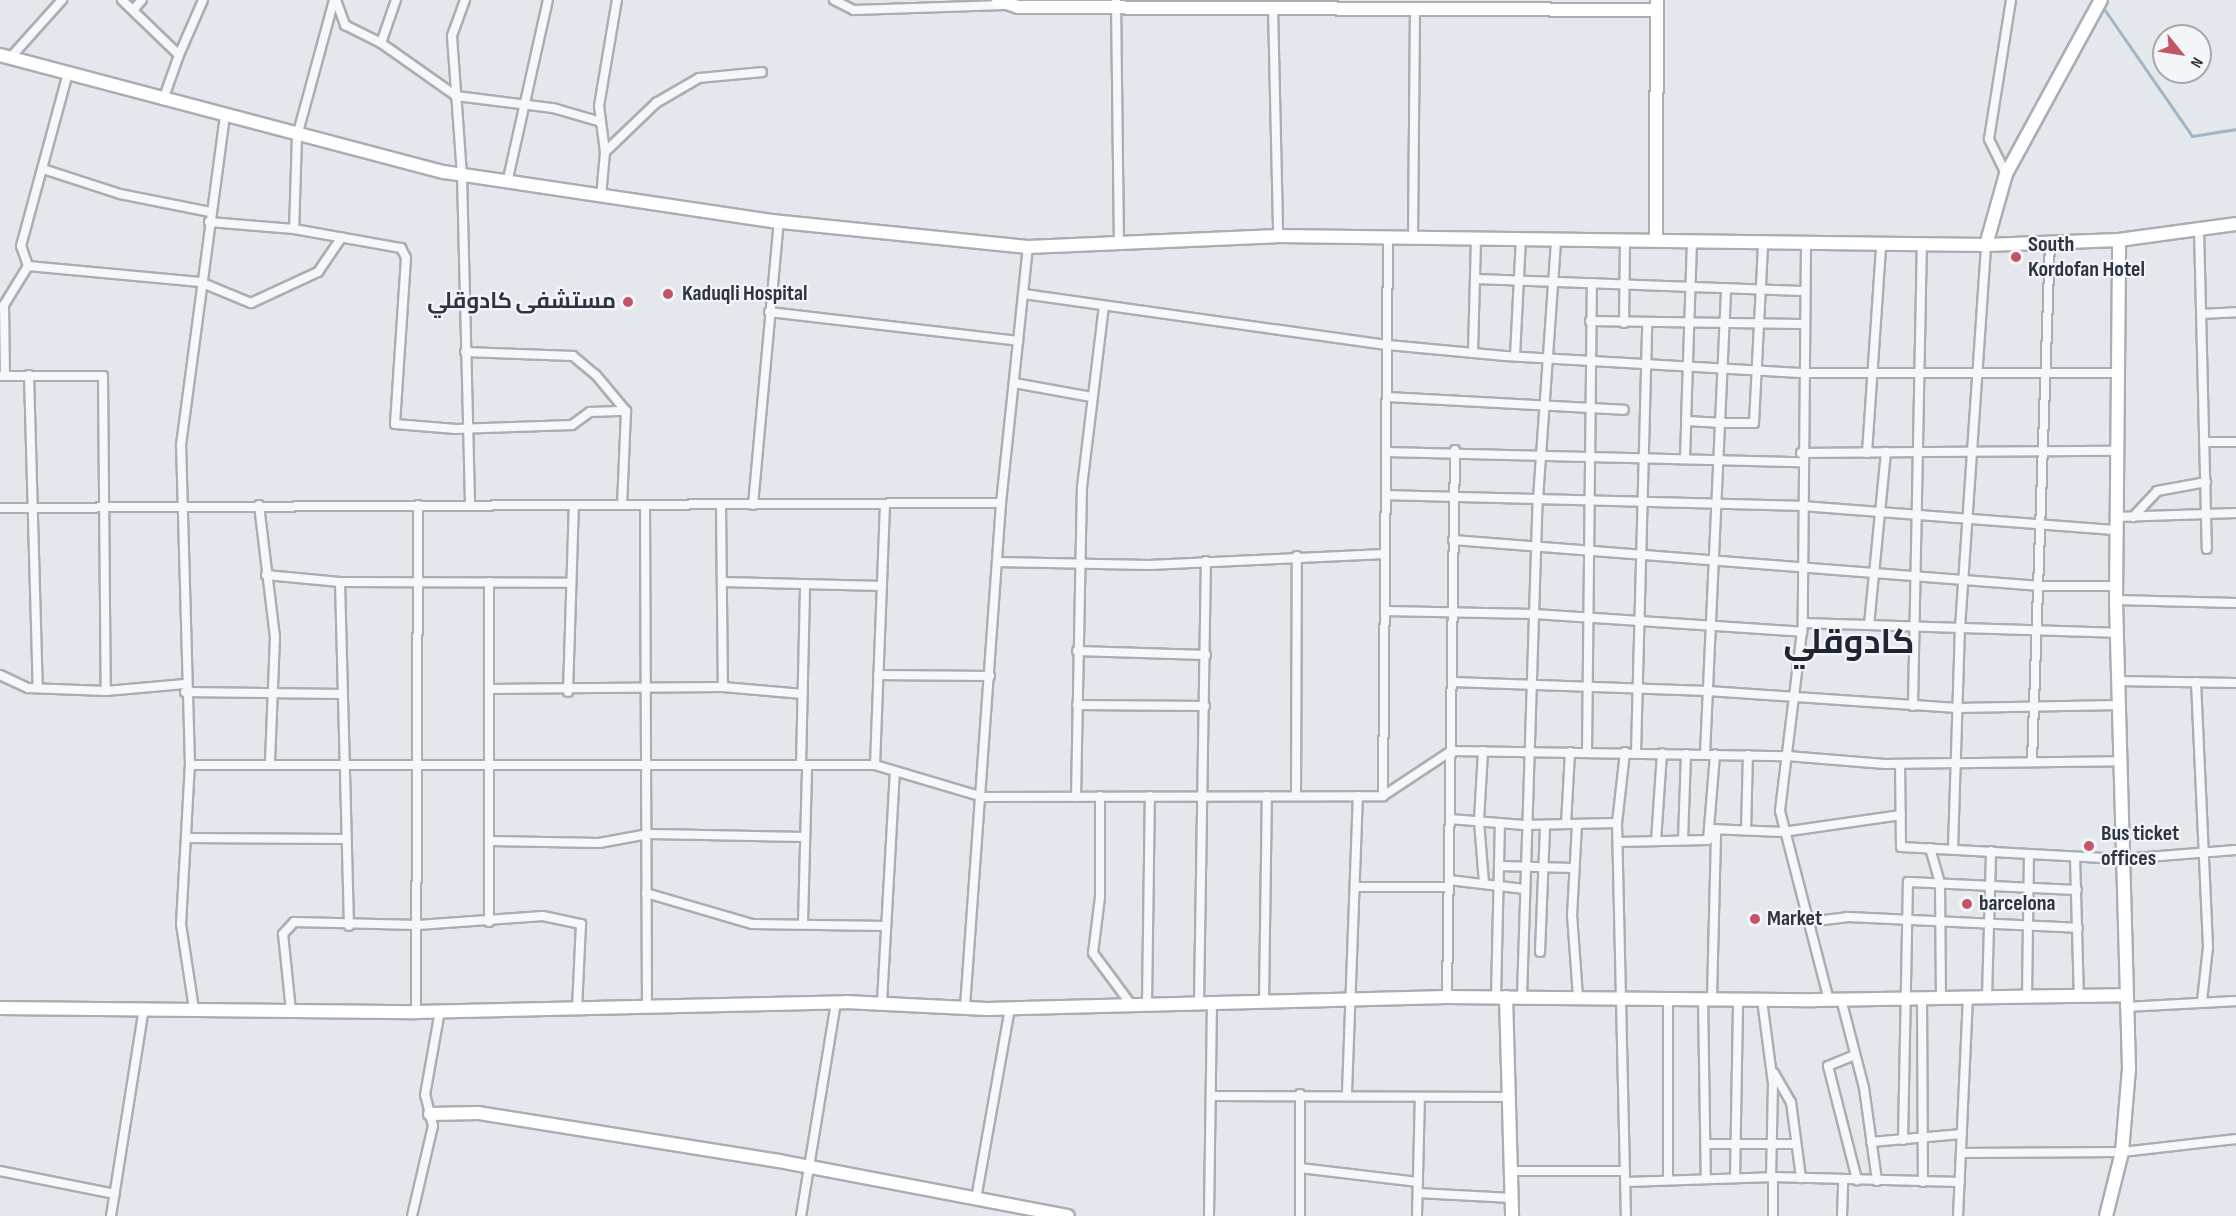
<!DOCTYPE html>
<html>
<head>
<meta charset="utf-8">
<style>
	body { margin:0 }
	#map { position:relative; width:2236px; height:1216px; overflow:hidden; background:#e4e7eb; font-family:"Sofia Sans Condensed",Cairo,sans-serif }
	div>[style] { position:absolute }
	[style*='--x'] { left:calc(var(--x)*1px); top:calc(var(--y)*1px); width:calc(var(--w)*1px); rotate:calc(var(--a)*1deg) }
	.stream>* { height:3px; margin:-1.5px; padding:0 1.5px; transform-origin:1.5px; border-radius:1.5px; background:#a2b5c7 }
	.roads { filter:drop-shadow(2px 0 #a9aeb5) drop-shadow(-2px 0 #a9aeb5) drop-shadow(0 2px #a9aeb5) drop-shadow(0 -2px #a9aeb5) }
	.street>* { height:8px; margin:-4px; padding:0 4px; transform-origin:4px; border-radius:4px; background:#f6f7f9 }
	.secondary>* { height:12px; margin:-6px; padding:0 6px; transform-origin:6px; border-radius:6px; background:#fff }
	.dots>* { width:16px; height:16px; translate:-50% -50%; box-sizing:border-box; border:3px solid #f3f5f8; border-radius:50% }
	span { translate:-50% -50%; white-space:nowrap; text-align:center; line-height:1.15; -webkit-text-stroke:4.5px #f3f5f8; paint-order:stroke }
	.poi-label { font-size:22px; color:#2d3542; font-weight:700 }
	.left { translate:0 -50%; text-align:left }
	.right { translate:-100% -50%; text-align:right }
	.town-label { font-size:34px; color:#1f2633; font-weight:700 }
	.north { position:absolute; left:2152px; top:24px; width:60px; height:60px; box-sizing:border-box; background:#f3f5f8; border:2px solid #a4a8af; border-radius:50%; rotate:120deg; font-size:16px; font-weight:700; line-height:24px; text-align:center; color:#2d3542 }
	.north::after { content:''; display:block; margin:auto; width:21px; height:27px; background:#c45568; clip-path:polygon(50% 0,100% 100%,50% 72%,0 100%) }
</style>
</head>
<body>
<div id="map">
	<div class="stream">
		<div style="--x:2102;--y:6;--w:158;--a:55.3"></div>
		<div style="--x:2192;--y:136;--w:45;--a:-9"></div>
	</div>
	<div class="roads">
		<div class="street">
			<div style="--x:122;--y:0;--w:79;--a:44"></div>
			<div style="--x:179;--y:55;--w:48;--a:109.6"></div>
			<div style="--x:334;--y:0;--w:141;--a:105.2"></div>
			<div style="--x:297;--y:136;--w:93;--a:91.8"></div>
			<div style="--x:294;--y:229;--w:109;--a:10.1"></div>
			<div style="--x:401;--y:248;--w:11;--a:63"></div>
			<div style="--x:406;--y:258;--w:166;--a:93.8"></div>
			<div style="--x:395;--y:424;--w:61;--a:4.7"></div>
			<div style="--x:456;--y:429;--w:116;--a:-2"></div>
			<div style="--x:572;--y:425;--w:22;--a:-36"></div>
			<div style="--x:590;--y:412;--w:36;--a:-2"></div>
			<div style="--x:336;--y:0;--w:27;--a:70"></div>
			<div style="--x:345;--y:25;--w:40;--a:26.6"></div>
			<div style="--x:381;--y:43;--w:92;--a:35.2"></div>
			<div style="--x:456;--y:96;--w:98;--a:7.1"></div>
			<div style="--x:553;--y:108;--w:50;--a:16.3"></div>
			<div style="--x:465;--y:0;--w:38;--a:110"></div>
			<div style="--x:452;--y:36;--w:139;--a:85.9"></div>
			<div style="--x:462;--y:175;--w:330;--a:88.6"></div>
			<div style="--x:834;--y:0;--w:22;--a:27"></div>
			<div style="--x:854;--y:10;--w:150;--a:-1.9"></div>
			<div style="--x:1116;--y:0;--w:244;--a:89.3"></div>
			<div style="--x:1273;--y:7;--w:229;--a:88.7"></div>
			<div style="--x:133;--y:10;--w:13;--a:-48"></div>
			<div style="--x:381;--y:43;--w:46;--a:-70.8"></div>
			<div style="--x:179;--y:55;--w:60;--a:-66.4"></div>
			<div style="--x:10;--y:58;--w:78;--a:-48.1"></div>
			<div style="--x:605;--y:152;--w:71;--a:-43.9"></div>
			<div style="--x:656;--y:103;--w:50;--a:-30.2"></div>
			<div style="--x:699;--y:78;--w:63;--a:-5.4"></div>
			<div style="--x:43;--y:169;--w:81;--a:18"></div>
			<div style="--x:120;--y:194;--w:92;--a:11.3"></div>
			<div style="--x:2006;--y:174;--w:39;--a:-116"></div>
			<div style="--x:1989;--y:139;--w:141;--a:-81"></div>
			<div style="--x:507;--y:183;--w:188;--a:-77.4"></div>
			<div style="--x:601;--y:197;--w:45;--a:-84.9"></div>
			<div style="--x:605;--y:152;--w:46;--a:-97.4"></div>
			<div style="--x:599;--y:106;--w:108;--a:-80.4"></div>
			<div style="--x:209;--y:222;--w:85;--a:4.7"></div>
			<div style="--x:2199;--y:229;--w:320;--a:88.6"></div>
			<div style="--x:1413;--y:238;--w:229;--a:-89.5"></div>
			<div style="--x:1692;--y:241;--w:180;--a:91.9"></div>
			<div style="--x:1686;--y:421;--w:33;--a:3"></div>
			<div style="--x:1719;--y:423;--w:35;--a:0"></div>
			<div style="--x:1754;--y:423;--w:180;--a:-87.1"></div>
			<div style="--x:1806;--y:245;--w:378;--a:90.5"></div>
			<div style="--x:1803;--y:623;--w:189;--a:97"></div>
			<div style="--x:1780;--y:811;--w:195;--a:75.5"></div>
			<div style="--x:28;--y:266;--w:173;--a:5.3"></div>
			<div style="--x:200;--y:282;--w:55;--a:22.4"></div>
			<div style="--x:251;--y:303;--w:74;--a:-24.8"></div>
			<div style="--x:318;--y:272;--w:42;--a:-55.6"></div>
			<div style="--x:1476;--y:279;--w:326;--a:2.1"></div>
			<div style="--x:1024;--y:294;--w:368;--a:8"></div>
			<div style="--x:1388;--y:345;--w:118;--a:5.4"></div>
			<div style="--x:1505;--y:356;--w:296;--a:3.3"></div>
			<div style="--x:1801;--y:373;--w:318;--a:0"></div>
			<div style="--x:769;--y:312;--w:251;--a:6.6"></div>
			<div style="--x:2201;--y:314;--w:35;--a:-3"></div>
			<div style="--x:1590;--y:321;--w:211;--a:0.8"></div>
			<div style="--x:1624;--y:323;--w:83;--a:-89.3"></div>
			<div style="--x:465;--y:352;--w:108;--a:2.1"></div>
			<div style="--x:573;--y:356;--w:30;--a:40"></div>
			<div style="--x:596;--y:375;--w:47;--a:50.2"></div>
			<div style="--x:626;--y:411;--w:94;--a:92.4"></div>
			<div style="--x:1473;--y:353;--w:115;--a:-88.5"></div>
			<div style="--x:1515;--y:356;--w:117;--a:-87.1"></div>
			<div style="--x:29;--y:375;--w:313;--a:88.4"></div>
			<div style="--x:0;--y:376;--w:103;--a:0"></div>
			<div style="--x:103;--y:376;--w:315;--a:89.5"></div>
			<div style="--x:5;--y:376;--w:71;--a:-90.8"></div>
			<div style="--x:4;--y:305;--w:46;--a:-58.4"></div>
			<div style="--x:28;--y:266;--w:21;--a:-109"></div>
			<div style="--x:21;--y:246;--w:179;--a:-74.8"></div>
			<div style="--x:1014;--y:383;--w:79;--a:10.2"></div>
			<div style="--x:1387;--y:397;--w:237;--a:3.1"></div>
			<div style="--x:2204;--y:442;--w:32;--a:0"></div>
			<div style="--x:1386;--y:452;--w:415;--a:1.4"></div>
			<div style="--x:1801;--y:453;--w:316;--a:-0.4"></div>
			<div style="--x:1867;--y:453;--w:208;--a:-86.1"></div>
			<div style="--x:1685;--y:457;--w:36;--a:-88"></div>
			<div style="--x:1386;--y:495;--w:416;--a:1.5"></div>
			<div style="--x:1802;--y:506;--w:316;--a:4.4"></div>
			<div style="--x:259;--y:505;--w:133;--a:83.1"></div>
			<div style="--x:275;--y:637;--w:126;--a:92.3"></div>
			<div style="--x:645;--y:505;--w:501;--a:89.77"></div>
			<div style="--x:721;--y:505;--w:182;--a:89.4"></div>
			<div style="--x:753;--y:505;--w:284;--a:-84.8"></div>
			<div style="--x:0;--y:508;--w:1001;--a:-0.29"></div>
			<div style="--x:2117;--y:517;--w:119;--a:-1.9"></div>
			<div style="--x:2133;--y:517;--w:35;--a:-47"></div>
			<div style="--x:2157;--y:491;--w:50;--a:-10.4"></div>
			<div style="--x:1453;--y:540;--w:589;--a:4.48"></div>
			<div style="--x:2040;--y:586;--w:76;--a:0"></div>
			<div style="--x:997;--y:562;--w:152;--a:1.1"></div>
			<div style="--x:1149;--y:565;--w:236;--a:-2.7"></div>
			<div style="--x:266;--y:575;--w:74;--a:5.4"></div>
			<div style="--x:340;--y:582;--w:231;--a:0.2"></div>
			<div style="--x:340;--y:582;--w:344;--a:88.5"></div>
			<div style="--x:722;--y:582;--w:160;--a:1.4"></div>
			<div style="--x:2116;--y:600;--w:120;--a:1.4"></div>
			<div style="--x:1385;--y:611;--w:149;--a:1.2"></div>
			<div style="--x:1534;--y:614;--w:269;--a:3.8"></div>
			<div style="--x:1803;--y:623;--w:313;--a:1.8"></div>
			<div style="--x:1869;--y:625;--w:174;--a:-84.4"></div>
			<div style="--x:1077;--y:651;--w:129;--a:1.8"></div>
			<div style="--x:0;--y:675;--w:31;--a:25"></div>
			<div style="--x:28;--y:688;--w:78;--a:2.2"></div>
			<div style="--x:106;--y:691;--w:79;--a:-5.1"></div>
			<div style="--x:878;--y:675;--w:112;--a:0.5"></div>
			<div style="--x:2118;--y:681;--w:118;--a:1"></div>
			<div style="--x:1452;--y:682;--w:256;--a:2"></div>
			<div style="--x:1708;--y:691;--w:250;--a:3.9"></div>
			<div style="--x:1957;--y:708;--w:162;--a:-1.1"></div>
			<div style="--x:2196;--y:682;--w:265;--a:87.4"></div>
			<div style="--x:2208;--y:947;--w:54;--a:96.3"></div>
			<div style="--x:490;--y:689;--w:233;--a:-0.5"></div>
			<div style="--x:723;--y:687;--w:80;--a:5"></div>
			<div style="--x:185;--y:692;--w:158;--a:0.7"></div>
			<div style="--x:568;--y:692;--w:187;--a:-88.2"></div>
			<div style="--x:1077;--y:705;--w:128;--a:0.4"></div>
			<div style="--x:1913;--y:706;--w:461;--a:-88.9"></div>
			<div style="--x:1483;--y:751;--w:70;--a:93.3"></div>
			<div style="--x:1479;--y:821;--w:62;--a:85.4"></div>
			<div style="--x:1587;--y:752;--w:469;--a:-89.4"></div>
			<div style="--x:1625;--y:752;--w:71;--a:96.4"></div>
			<div style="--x:1617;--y:823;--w:393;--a:88.7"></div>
			<div style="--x:1636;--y:753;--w:429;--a:-88.5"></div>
			<div style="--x:1705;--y:754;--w:466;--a:-87.4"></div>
			<div style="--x:2032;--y:762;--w:520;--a:-88.02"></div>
			<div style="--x:1900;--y:764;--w:83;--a:89.3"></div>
			<div style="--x:1901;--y:847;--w:221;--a:3.1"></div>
			<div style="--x:2122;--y:859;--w:114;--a:-4.5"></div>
			<div style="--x:190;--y:765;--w:685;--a:0"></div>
			<div style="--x:875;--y:765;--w:113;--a:16.5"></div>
			<div style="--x:983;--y:797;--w:400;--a:-0.1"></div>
			<div style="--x:1383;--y:796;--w:82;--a:-33.5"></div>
			<div style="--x:1451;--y:751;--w:336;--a:0.9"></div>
			<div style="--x:1787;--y:756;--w:98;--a:4.7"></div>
			<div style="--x:1885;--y:764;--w:235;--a:-0.7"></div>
			<div style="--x:801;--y:765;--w:181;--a:-88.7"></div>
			<div style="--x:875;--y:765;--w:260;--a:-87.8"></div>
			<div style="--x:1100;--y:796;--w:101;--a:90"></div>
			<div style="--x:1100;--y:897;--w:56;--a:97.1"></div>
			<div style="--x:1093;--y:953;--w:62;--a:53.5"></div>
			<div style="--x:1296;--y:796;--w:240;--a:-89.8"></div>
			<div style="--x:1383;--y:796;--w:558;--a:-89.49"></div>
			<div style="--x:1076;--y:797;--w:310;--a:-88.9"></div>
			<div style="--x:1082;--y:487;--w:182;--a:-83.1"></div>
			<div style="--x:1450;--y:819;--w:74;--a:4.6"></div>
			<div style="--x:1524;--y:825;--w:93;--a:-1.2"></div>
			<div style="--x:1566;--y:824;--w:72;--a:-86.8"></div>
			<div style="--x:1577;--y:824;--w:91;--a:93.1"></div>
			<div style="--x:1572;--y:915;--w:82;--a:85.8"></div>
			<div style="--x:1709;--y:829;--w:74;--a:2.3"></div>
			<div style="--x:1783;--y:832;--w:119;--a:-8.2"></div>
			<div style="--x:1746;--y:830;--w:75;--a:-88.5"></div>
			<div style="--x:186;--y:838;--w:158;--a:0.4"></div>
			<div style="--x:1683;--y:840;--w:86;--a:-88"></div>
			<div style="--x:491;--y:841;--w:108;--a:1.1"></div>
			<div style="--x:599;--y:843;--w:50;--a:-10.4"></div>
			<div style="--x:648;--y:834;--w:155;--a:1.1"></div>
			<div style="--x:1656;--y:841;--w:88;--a:-86.1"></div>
			<div style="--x:1618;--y:842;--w:90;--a:-1.3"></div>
			<div style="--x:1708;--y:840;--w:86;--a:-85.3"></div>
			<div style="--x:1930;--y:848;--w:36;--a:74"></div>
			<div style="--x:1940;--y:883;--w:114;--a:89.5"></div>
			<div style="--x:1953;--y:849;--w:221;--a:-88.2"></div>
			<div style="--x:1960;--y:628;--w:384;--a:-86.1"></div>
			<div style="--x:2075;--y:857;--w:139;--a:88.4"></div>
			<div style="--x:1499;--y:866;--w:74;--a:1.5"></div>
			<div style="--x:1449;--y:880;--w:76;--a:6.8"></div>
			<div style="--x:1355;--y:887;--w:93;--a:0"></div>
			<div style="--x:646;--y:893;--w:110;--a:16.3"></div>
			<div style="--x:752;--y:924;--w:133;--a:0.9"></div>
			<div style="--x:489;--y:922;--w:340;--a:-90"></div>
			<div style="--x:1808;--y:922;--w:39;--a:-7"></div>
			<div style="--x:1847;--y:917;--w:231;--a:2.7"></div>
			<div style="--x:803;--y:923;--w:158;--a:-88.5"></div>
			<div style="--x:1540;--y:952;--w:127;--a:-87.7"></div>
			<div style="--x:2027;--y:996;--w:142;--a:-89.2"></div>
			<div style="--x:1447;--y:997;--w:547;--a:-89.16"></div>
			<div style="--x:1496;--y:997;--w:174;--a:-88.7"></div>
			<div style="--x:1522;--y:997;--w:498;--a:-88.2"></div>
			<div style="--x:1538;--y:499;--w:261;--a:-86"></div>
			<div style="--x:1987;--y:997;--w:146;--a:-88.4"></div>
			<div style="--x:1703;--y:998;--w:181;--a:89.1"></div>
			<div style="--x:1712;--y:998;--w:169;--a:-88.6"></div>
			<div style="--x:1922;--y:998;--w:184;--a:89.7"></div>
			<div style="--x:1841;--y:999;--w:92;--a:75.5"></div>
			<div style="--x:1864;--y:1088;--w:94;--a:82"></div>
			<div style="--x:1762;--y:1000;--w:84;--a:82.5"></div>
			<div style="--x:1773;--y:1083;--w:94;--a:91.2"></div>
			<div style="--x:1264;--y:1001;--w:205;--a:-89.2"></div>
			<div style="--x:882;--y:1002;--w:231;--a:-86.8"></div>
			<div style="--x:1199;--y:1002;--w:441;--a:-89.1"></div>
			<div style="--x:1147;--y:1003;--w:207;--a:-89.2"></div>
			<div style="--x:965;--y:1007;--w:505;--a:-85.91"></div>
			<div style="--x:1001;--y:503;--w:257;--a:-84"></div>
			<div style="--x:2125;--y:1007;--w:111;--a:-3.1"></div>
			<div style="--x:194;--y:1009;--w:86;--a:-98.7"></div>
			<div style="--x:181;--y:924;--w:159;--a:-86.8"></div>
			<div style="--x:190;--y:765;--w:320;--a:-91.6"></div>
			<div style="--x:181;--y:445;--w:332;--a:-82.4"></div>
			<div style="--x:291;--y:1011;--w:77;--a:-95.9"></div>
			<div style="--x:283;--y:934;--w:16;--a:-47"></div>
			<div style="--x:294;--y:922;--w:124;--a:1.4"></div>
			<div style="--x:418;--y:925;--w:125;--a:-4.1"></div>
			<div style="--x:543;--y:916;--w:39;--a:12"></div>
			<div style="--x:581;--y:924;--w:84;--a:92.7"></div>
			<div style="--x:416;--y:1012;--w:507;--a:-89.77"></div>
			<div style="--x:1855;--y:1055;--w:29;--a:158"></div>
			<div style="--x:1828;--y:1066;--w:118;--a:75.7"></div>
			<div style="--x:1774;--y:1073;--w:34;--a:60"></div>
			<div style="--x:1791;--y:1102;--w:77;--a:82.5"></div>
			<div style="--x:1347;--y:1093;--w:297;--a:-87.9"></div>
			<div style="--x:1211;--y:1096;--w:299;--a:0.2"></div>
			<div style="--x:1903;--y:1140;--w:258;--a:-88.9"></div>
			<div style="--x:1908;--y:882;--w:169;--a:2.7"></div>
			<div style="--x:1871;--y:1142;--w:91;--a:-5"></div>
			<div style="--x:1706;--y:1144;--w:90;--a:0"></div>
			<div style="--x:1961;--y:1153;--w:161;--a:-0.4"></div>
			<div style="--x:2122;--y:1152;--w:115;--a:-6.5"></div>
			<div style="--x:1300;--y:1168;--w:119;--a:6.8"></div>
			<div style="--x:0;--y:1171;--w:117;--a:11.3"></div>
			<div style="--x:1512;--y:1171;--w:113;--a:0"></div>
			<div style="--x:1735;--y:1178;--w:179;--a:-89"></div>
			<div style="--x:1668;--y:1180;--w:183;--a:-90"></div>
			<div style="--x:1626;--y:1182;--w:147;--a:-1.9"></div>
			<div style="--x:1773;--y:1177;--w:187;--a:1.5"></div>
			<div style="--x:1418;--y:1193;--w:94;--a:3"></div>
			<div style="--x:976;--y:1199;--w:193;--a:-79.9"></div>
			<div style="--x:111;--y:1216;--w:211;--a:-81"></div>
			<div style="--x:412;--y:1216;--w:92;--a:-76.9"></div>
			<div style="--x:433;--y:1126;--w:32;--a:-104"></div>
			<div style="--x:425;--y:1095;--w:85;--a:-79.9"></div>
			<div style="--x:801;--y:1216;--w:217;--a:-80.7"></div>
			<div style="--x:1209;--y:1216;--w:215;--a:-89.2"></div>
			<div style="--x:1300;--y:1216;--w:122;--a:-90"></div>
			<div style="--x:1417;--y:1216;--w:119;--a:-88.6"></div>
			<div style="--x:1773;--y:1216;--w:39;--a:-90"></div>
			<div style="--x:1842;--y:1216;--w:37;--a:-88"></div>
			<div style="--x:1958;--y:1216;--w:219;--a:-87.4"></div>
		</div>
		<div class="secondary">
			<div style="--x:998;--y:0;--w:21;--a:19"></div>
			<div style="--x:1018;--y:7;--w:639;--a:0.27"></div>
			<div style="--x:0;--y:55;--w:459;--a:14.8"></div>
			<div style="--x:444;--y:172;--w:332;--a:8.5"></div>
			<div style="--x:772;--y:221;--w:257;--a:5.8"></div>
			<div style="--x:1028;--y:247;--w:250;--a:-2.5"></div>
			<div style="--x:1278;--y:236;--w:708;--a:0.73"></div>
			<div style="--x:1986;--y:245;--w:133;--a:-2.2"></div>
			<div style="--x:2119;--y:240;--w:118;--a:-7.8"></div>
			<div style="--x:1656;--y:240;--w:240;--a:-89.8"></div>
			<div style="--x:1986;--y:245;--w:74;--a:-74.3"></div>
			<div style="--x:2006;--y:174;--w:198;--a:-61.4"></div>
			<div style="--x:1506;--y:997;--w:219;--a:88.4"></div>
			<div style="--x:0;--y:1008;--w:416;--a:0.6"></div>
			<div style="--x:416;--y:1012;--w:430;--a:-1.3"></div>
			<div style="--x:846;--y:1002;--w:141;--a:2.8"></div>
			<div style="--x:987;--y:1009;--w:460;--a:-1.5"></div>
			<div style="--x:1447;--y:997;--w:368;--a:0.5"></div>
			<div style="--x:1815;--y:1000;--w:309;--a:-0.9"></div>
			<div style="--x:430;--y:1114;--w:49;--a:-1.2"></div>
			<div style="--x:479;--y:1113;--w:304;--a:9.1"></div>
			<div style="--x:779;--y:1161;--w:294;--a:10.8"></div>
			<div style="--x:2106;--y:1216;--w:66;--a:-76"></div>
			<div style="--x:2122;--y:1152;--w:84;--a:-85.2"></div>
			<div style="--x:2129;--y:1068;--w:468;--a:-91.6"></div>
			<div style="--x:2116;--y:600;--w:360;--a:-89.5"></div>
		</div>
	</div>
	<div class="dots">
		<div style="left:2016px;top:257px;background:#c45568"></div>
		<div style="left:668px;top:294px;background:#c45568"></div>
		<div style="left:628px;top:302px;background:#c45568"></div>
		<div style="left:2089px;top:846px;background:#c45568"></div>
		<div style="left:1967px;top:904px;background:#c45568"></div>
		<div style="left:1755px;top:919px;background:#c45568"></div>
	</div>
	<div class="poi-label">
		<span class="left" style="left:2028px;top:257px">South<br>Kordofan Hotel</span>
		<span class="left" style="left:682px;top:294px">Kaduqli Hospital</span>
		<span class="right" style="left:616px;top:302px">مستشفى كادوقلي</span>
		<span class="left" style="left:2101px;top:846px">Bus ticket<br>offices</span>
		<span class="left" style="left:1979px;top:904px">barcelona</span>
		<span class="left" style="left:1767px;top:919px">Market</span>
	</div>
	<div class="town-label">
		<span style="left:1849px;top:643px">كادوقلي</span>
	</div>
	<div class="north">N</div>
</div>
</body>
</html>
